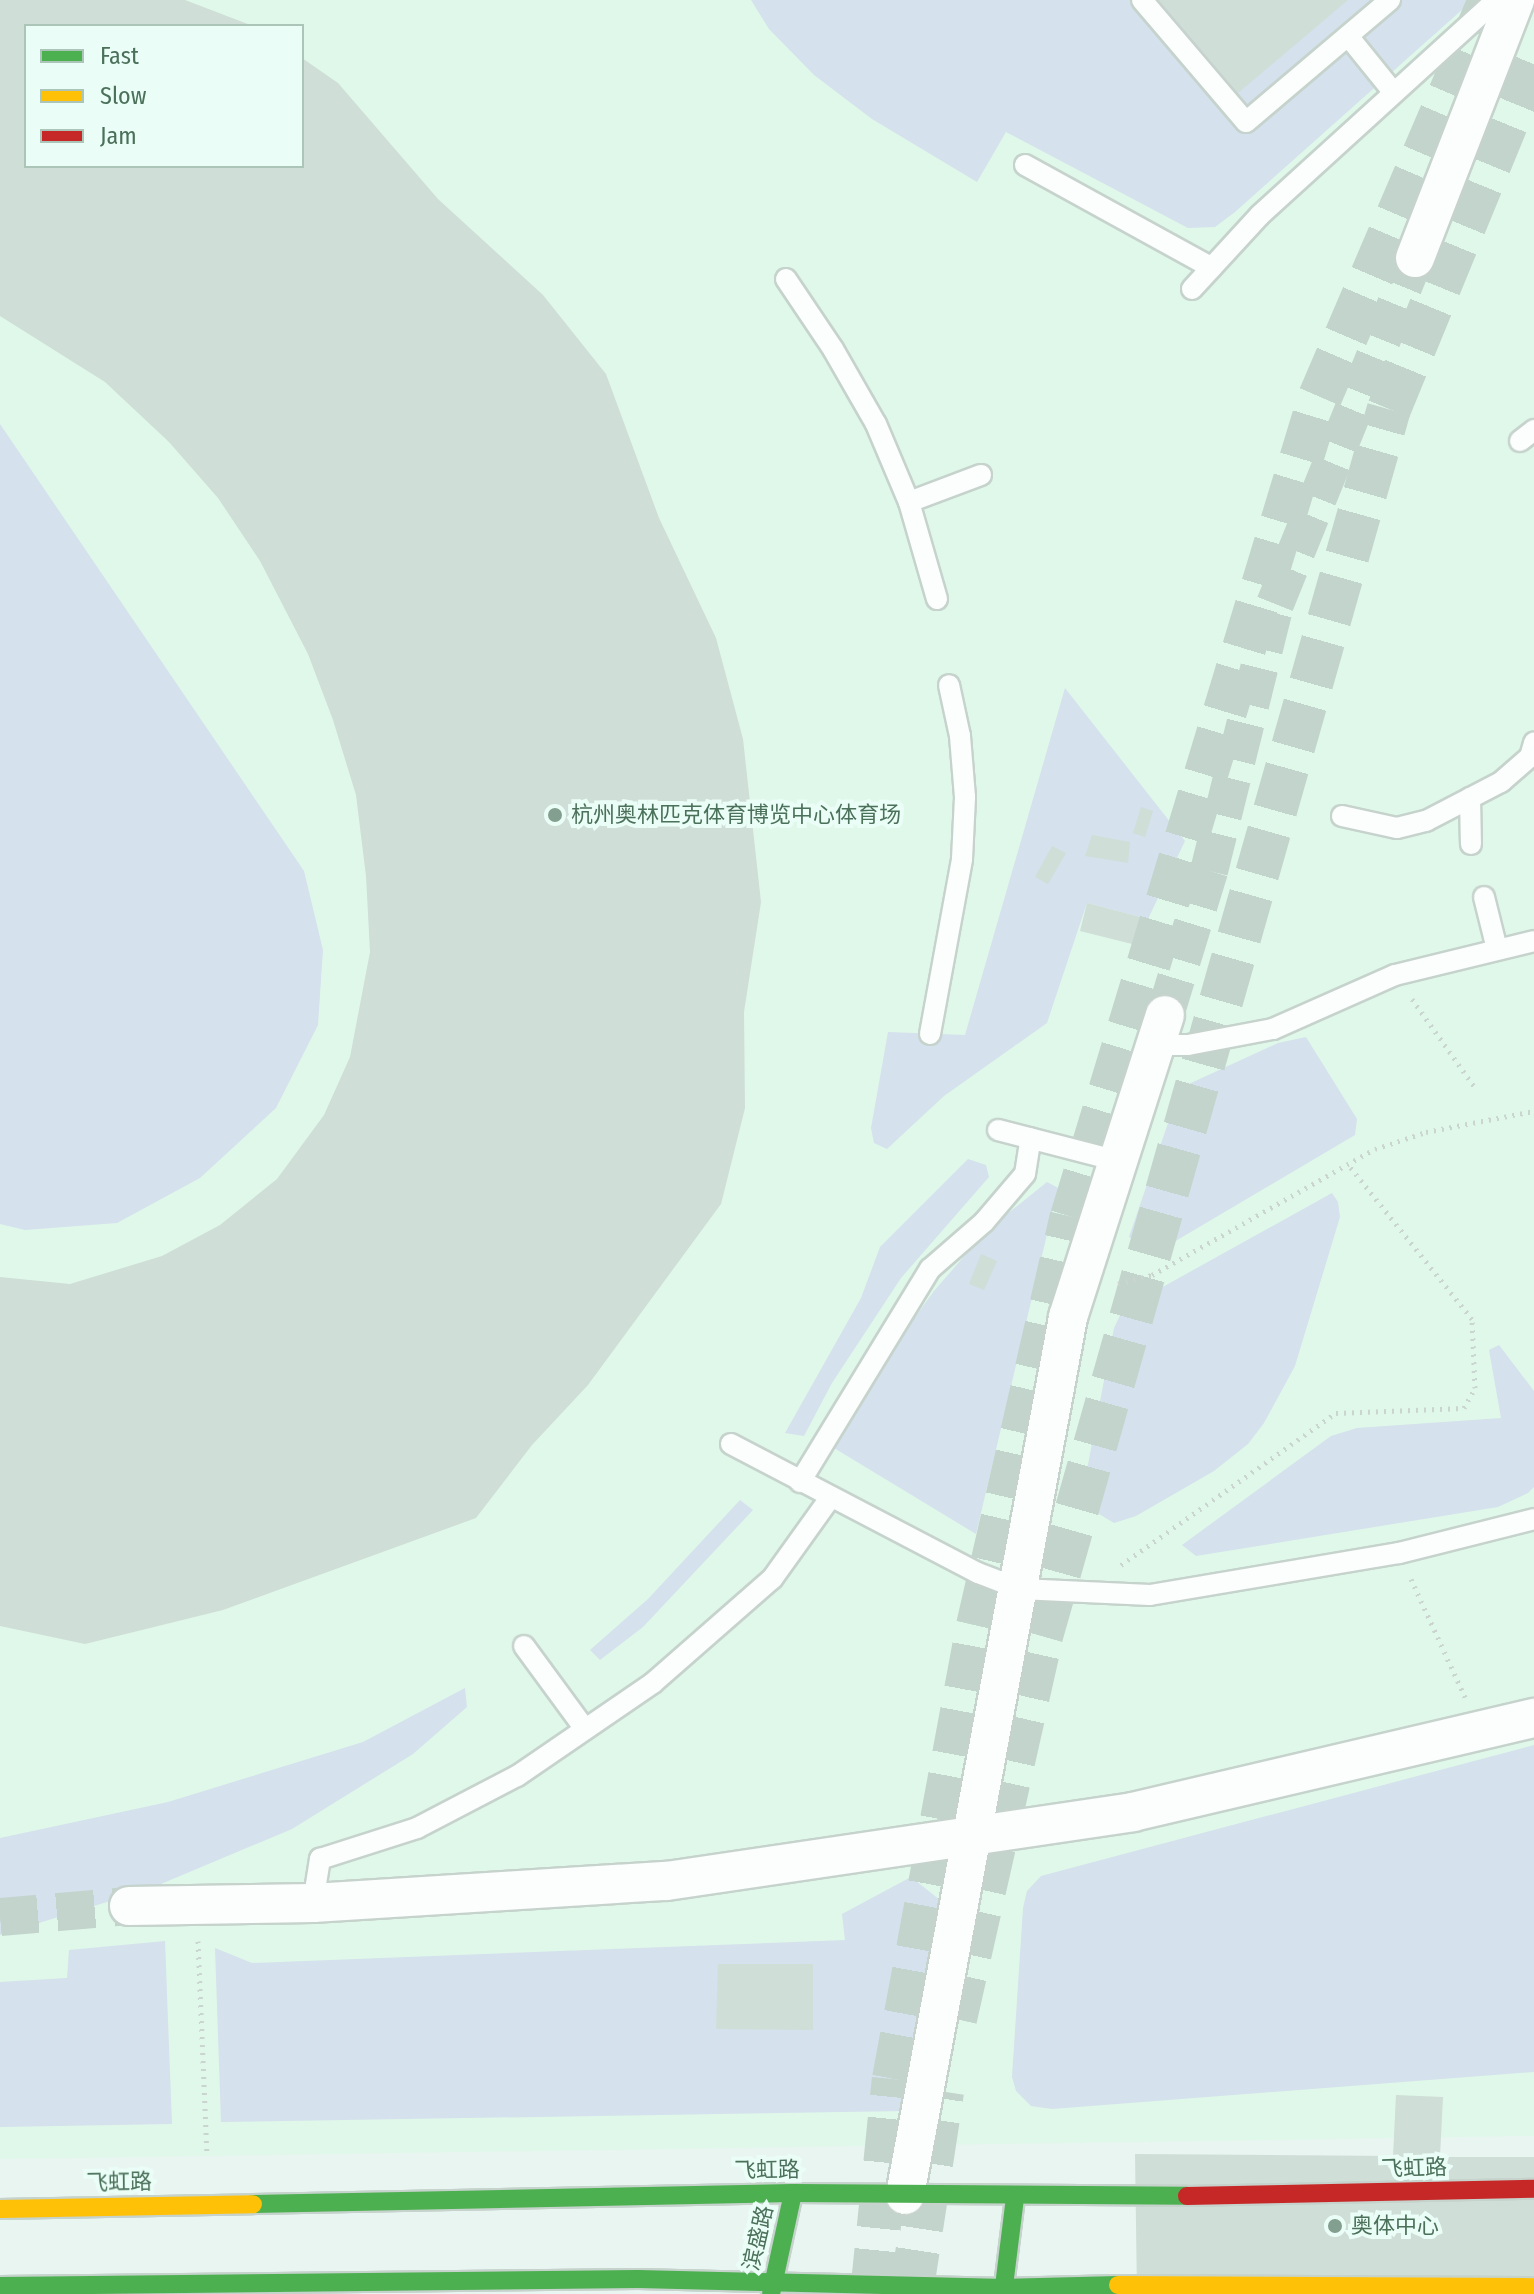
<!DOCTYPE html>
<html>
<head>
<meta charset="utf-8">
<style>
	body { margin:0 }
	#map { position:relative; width:1534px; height:2294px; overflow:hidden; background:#e9f5f1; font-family:"Fira Sans Condensed","Noto Sans SC",sans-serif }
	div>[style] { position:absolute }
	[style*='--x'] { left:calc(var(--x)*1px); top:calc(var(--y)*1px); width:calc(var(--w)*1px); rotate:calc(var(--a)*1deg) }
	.commercial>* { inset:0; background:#e0f8ea }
	.green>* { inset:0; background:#d5e1ec }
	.building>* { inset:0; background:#cfded7 }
	.street-tunnel>* { height:38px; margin-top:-19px; transform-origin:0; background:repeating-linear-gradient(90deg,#c2d4cc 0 38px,transparent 0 57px) }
	.secondary-tunnel>* { height:44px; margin-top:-22px; transform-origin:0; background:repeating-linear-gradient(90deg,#c2d4cc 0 44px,transparent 0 66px) }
	.path>* { height:5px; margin-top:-2.5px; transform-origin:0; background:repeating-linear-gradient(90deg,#cad5d0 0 2px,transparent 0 8px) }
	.roads { filter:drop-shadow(2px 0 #c6d3cd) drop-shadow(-2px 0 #c6d3cd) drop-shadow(0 2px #c6d3cd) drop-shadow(0 -2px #c6d3cd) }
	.lane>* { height:20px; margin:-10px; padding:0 10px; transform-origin:10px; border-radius:10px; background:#fcfefd }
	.street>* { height:38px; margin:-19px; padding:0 19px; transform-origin:19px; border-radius:19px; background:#fcfefd }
	.fast>* { height:18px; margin:-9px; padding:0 9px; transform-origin:9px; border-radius:9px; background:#4caf50 }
	.slow>* { height:18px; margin:-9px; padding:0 9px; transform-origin:9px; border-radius:9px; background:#ffc107 }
	.jam>* { height:18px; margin:-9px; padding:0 9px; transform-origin:9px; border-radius:9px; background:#c62828 }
	.dots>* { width:22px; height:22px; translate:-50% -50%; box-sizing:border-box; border:4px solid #eafef7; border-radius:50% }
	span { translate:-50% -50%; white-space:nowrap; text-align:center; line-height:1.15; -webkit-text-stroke:8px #eafef7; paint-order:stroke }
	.poi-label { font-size:22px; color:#4c715b }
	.left { translate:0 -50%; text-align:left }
	.street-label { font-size:22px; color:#4c715b }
	.legend { position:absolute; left:24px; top:24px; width:280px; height:144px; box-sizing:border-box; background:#eafef7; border:2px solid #abc6b9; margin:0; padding:10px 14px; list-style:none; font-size:24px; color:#4c715b }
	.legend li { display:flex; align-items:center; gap:16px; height:40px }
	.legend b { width:40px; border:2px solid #abc6b9 }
</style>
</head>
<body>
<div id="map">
	<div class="commercial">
		<div style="clip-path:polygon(evenodd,0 0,1534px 0,1534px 2136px,0 2159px,0 0,26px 26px,302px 26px,302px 166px,26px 166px,26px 26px)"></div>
	</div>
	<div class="green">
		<div style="clip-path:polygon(751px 0,1473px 0,1235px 212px,1215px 227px,1188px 228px,1006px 132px,977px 182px,872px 119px,814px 75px,769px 29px)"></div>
		<div style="clip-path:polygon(0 424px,304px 871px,323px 950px,318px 1025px,276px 1108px,200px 1178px,117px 1223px,25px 1230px,0 1224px)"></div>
		<div style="clip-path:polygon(1065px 688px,1185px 841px,1148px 919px,1087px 903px,1047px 1023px,944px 1096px,887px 1149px,874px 1143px,871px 1128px,888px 1032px,965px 1035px)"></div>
		<div style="clip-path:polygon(1306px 1037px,1357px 1119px,1355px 1135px,1157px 1252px,1129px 1237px,1180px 1088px,1278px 1043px)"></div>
		<div style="clip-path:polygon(968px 1159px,986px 1165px,989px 1177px,901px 1278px,832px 1383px,804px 1436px,785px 1433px,861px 1298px,880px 1247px)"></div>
		<div style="clip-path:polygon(1047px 1182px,1058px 1188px,976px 1534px,834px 1448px,888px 1354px,934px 1291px,986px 1231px)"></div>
		<div style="clip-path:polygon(1332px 1193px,1338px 1202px,1340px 1217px,1295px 1366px,1264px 1423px,1248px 1444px,1214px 1471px,1136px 1516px,1114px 1523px,1084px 1505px,1082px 1496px,1114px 1328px,1123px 1309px)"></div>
		<div style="clip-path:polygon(1499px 1345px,1534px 1391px,1534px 1487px,1528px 1493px,1498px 1507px,1196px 1556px,1182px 1545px,1331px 1436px,1357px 1428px,1501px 1418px,1489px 1350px)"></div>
		<div style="clip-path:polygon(740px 1500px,753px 1510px,643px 1627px,600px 1660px,590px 1650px,648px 1599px)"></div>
		<div style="clip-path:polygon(465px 1688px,467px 1707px,413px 1754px,292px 1829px,149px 1889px,0 1935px,0 1838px,168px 1802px,363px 1742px)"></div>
		<div style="clip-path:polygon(1534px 1745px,1534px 2072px,1052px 2109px,1031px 2106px,1016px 2091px,1012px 2077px,1023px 1908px,1027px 1891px,1041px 1876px)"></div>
		<div style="clip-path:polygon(911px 1877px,945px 1904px,907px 2111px,221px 2122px,215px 1948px,252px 1963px,845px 1940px,842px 1914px)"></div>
		<div style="clip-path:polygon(165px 1941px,172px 2124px,0 2127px,0 1982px,67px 1978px,69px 1950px)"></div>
	</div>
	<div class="building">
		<div style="clip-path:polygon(0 0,185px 0,253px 26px,26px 26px,26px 166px,302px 166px,302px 58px,338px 83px,438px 199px,543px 295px,606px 374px,659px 518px,716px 638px,743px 739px,761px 902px,744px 1012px,745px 1108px,721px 1204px,588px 1385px,532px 1445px,476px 1518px,223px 1610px,85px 1644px,0 1626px,0 1277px,70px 1284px,162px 1256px,220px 1225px,277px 1179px,324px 1115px,350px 1057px,370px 952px,366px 876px,356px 795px,333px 720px,308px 654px,260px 561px,218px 498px,169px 442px,105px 382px,0 316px)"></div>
		<div style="clip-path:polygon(1159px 0,1348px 0,1238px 93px)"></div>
		<div style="clip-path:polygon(1141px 807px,1153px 811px,1145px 837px,1133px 833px)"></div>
		<div style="clip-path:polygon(1092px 835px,1130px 842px,1128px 863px,1085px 856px)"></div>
		<div style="clip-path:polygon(1052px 846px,1066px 853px,1048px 884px,1035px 877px)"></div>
		<div style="clip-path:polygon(1087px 903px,1148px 919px,1140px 946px,1080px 931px)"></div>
		<div style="clip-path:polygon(981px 1254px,997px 1261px,984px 1290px,969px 1284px)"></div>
		<div style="clip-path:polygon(718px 1964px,813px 1964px,813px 2030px,716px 2029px)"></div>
		<div style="clip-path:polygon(1396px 2095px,1443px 2097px,1440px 2157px,1534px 2157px,1534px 2294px,1137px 2294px,1135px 2154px,1393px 2156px)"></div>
	</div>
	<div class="street-tunnel">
		<div style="--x:1165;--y:1015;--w:151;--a:-73"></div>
		<div style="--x:1209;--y:871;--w:275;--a:-76.1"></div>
		<div style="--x:1275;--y:604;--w:373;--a:-68"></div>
		<div style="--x:0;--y:1917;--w:129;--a:-4.9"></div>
	</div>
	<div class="secondary-tunnel">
		<div style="--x:955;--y:2019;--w:393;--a:-77.3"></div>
		<div style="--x:1041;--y:1636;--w:1275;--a:-74.17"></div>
		<div style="--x:1389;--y:409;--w:382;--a:-67.7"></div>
		<div style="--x:872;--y:2294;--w:216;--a:-84.2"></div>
		<div style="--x:894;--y:2079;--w:461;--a:-79.5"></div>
		<div style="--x:978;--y:1626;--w:420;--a:-77.1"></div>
		<div style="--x:1072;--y:1217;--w:857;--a:-73.17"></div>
		<div style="--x:1320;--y:397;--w:432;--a:-66.8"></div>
		<div style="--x:911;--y:2294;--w:205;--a:-81.3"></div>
	</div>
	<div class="path">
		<div style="--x:1412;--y:999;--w:110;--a:54.6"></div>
		<div style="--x:1118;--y:1284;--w:35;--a:-15"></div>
		<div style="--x:1152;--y:1275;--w:256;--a:-29.5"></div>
		<div style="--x:1375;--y:1149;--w:54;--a:-18.4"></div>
		<div style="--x:1426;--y:1132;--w:110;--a:-11"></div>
		<div style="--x:1121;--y:1565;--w:263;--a:-35.3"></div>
		<div style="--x:1336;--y:1413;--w:128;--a:-2.2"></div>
		<div style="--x:1464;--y:1408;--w:23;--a:-61"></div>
		<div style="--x:1475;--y:1388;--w:69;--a:-92.5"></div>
		<div style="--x:1472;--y:1319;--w:198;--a:-128.7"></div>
		<div style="--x:1411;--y:1579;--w:130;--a:65.4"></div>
		<div style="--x:198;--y:1941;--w:215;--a:87.6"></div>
	</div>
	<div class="roads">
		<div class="lane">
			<div style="--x:1142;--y:0;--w:160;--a:49.6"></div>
			<div style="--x:1246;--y:122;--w:189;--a:-40.3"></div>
			<div style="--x:1348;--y:36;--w:73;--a:51.1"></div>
			<div style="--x:1025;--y:165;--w:213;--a:28.8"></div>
			<div style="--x:786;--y:279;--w:84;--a:56.1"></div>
			<div style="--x:833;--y:349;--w:86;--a:60.2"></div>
			<div style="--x:876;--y:424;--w:85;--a:67.1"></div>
			<div style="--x:909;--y:502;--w:101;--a:73.9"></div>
			<div style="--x:1192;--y:289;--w:100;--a:-47.4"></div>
			<div style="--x:1260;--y:215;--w:319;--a:-42.3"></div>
			<div style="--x:1520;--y:441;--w:18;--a:-38"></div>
			<div style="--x:909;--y:502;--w:77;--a:-20.6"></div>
			<div style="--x:1470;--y:798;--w:46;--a:88.8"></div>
			<div style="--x:1342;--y:816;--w:56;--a:12.3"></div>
			<div style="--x:1397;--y:828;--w:30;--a:-14"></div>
			<div style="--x:1426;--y:821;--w:85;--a:-27.5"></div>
			<div style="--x:1501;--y:782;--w:38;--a:-41"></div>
			<div style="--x:1530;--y:757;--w:15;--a:-74"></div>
			<div style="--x:1484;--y:897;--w:54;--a:76"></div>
			<div style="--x:930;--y:1034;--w:178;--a:-79.6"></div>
			<div style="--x:962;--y:859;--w:62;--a:-87.2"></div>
			<div style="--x:965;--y:797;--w:61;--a:-94.7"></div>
			<div style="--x:960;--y:736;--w:52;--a:-102.2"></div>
			<div style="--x:1155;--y:1045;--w:33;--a:0"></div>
			<div style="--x:1188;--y:1045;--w:86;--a:-10.7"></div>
			<div style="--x:1273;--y:1029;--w:133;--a:-23.9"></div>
			<div style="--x:1395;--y:975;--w:143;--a:-13.7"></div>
			<div style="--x:998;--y:1130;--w:124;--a:14.5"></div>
			<div style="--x:731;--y:1444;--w:279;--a:27.6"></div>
			<div style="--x:978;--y:1573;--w:45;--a:20.9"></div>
			<div style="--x:1020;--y:1589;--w:130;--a:2.6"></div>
			<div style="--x:1150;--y:1595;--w:253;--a:-9.6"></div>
			<div style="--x:1399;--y:1553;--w:139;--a:-14.1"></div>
			<div style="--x:800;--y:1482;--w:250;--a:-58.6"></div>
			<div style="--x:930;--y:1269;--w:72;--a:-41"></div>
			<div style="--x:984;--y:1222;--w:63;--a:-49.5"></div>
			<div style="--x:1025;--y:1174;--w:36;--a:-81"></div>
			<div style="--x:524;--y:1646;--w:103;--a:53.7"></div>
			<div style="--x:313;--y:1903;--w:45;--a:-81"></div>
			<div style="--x:320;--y:1859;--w:102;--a:-17.7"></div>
			<div style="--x:417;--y:1828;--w:113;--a:-27.5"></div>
			<div style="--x:517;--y:1776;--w:165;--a:-34.4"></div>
			<div style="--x:653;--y:1683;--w:158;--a:-41.2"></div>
			<div style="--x:772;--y:1579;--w:100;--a:-54.4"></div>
		</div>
		<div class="street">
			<div style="--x:1415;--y:258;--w:277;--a:-68.8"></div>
			<div style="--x:129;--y:1906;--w:184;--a:-0.9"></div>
			<div style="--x:313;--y:1903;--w:355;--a:-3.6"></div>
			<div style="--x:667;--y:1881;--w:471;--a:-8.4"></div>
			<div style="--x:1133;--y:1812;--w:412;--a:-13.2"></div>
			<div style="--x:905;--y:2195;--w:893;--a:-79.48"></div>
			<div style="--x:1068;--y:1317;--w:317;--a:-72.2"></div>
		</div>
		<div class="fast">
			<div style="--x:253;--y:2204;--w:540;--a:-1.17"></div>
			<div style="--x:793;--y:2193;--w:394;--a:0.4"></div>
			<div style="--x:0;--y:2286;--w:638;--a:-0.63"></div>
			<div style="--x:638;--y:2279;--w:367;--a:1.4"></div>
			<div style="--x:1005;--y:2288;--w:113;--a:-1.5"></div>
			<div style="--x:771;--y:2294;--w:103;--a:-77.7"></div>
			<div style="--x:1003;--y:2294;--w:98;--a:-82.9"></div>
		</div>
		<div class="slow">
			<div style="--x:0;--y:2209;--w:253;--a:-1.1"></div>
			<div style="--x:1118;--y:2285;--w:416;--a:0.3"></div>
		</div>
		<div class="jam">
			<div style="--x:1187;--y:2196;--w:347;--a:-1.2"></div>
		</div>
	</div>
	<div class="dots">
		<div style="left:555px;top:815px;background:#839f90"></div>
		<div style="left:1335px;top:2226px;background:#839f90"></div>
	</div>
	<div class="poi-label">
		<span class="left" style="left:571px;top:815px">杭州奥林匹克体育博览中心体育场</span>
		<span class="left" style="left:1351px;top:2226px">奥体中心</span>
	</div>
	<div class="street-label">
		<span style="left:1414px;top:2168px;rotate:-2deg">飞虹路</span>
		<span style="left:767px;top:2170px;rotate:-1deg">飞虹路</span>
		<span style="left:119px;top:2182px;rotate:-1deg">飞虹路</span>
		<span style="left:758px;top:2238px;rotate:-77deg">滨盛路</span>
	</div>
	<ul class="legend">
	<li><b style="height:10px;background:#4caf50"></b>Fast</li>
	<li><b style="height:10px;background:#ffc107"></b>Slow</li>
	<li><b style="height:10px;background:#c62828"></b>Jam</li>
	</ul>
</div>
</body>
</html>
